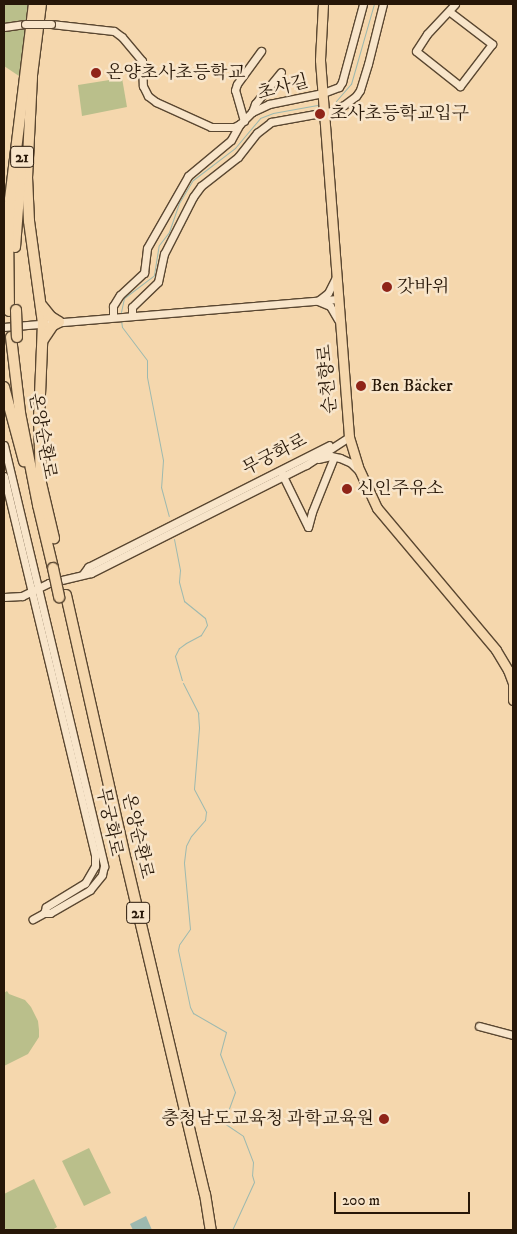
<!DOCTYPE html>
<html>
<head>
<meta charset="utf-8">
<style>
	body { margin:0 }
	#map { position:relative; width:517px; height:1234px; overflow:hidden; background:#f5d7ad; font-family:"IM FELL DW Pica","Noto Serif KR",serif }
	div>[style] { position:absolute }
	[style*='--x'] { left:calc(var(--x)*1px); top:calc(var(--y)*1px); width:calc(var(--w)*1px); rotate:calc(var(--a)*1deg) }
	.green>* { inset:0; background:#babf8b }
	.water>* { inset:0; background:#9db9af }
	.stream>* { height:1px; margin:-0.5px; padding:0 0.5px; transform-origin:0.5px; border-radius:0.5px; background:#9db9af }
	.roads { filter:drop-shadow(1px 0 #5a4731) drop-shadow(-1px 0 #5a4731) drop-shadow(0 1px #5a4731) drop-shadow(0 -1px #5a4731) }
	.minor>* { height:7px; margin:-3.5px; padding:0 3.5px; transform-origin:3.5px; border-radius:3.5px; background:#f8e5ca }
	.major>* { height:9px; margin:-4.5px; padding:0 4.5px; transform-origin:4.5px; border-radius:4.5px; background:#f5d7ad }
	.highway>* { height:10px; margin:-5px; padding:0 5px; transform-origin:5px; border-radius:5px; background:#f5d7ad }
	.bridges { filter:drop-shadow(1px 0 #5a4731) drop-shadow(-1px 0 #5a4731) drop-shadow(0 1px #5a4731) drop-shadow(0 -1px #5a4731) }
	.minor-bridge>* { height:7px; margin:-3.5px; padding:0 3.5px; transform-origin:3.5px; border-radius:3.5px; background:#f8e5ca }
	.highway-bridge>* { height:10px; margin:-5px; padding:0 5px; transform-origin:5px; border-radius:5px; background:#f5d7ad }
	.dots>* { width:14px; height:14px; translate:-50% -50%; box-sizing:border-box; border:2px solid #f8e5ca; border-radius:50% }
	span { translate:-50% -50%; white-space:nowrap; text-align:center; line-height:1.15; -webkit-text-stroke:5px #f8e5ca; paint-order:stroke }
	.shield-label span { padding:1px 4px; background:#f8e5ca; border:1px solid; border-radius:4px; -webkit-text-stroke-width:0 }
	.shield-label { font-size:16px; color:#271708; font-weight:700 }
	.poi-label { font-size:18px; color:#271708 }
	.left { translate:0 -50%; text-align:left }
	.right { translate:-100% -50%; text-align:right }
	.street-label { font-size:18px; color:#271708 }
	.frame { position:absolute; inset:0; border:5px solid #271708; pointer-events:none }
	.scale { position:absolute; left:334px; top:1192px; width:136px; height:22px; box-sizing:border-box; border:2px solid #271708; border-top:0; padding-left:6px; font-size:15px; line-height:18px; white-space:nowrap; color:#271708; -webkit-text-stroke:4px #f8e5ca; paint-order:stroke }
</style>
</head>
<body>
<div id="map">
	<div class="green">
		<div style="clip-path:polygon(4px 4px,29px 4px,19px 76px,4px 66px)"></div>
		<div style="clip-path:polygon(122px 78px,127px 107px,82px 116px,78px 85px)"></div>
		<div style="clip-path:polygon(7px 991px,9px 994px,25px 1000px,31px 1007px,38px 1021px,39px 1030px,39px 1037px,28px 1054px,4px 1066px,4px 993px)"></div>
		<div style="clip-path:polygon(89px 1148px,111px 1193px,84px 1206px,62px 1161px)"></div>
		<div style="clip-path:polygon(34px 1179px,57px 1227px,52px 1230px,6px 1230px,4px 1226px,4px 1194px)"></div>
	</div>
	<div class="water">
		<div style="clip-path:polygon(146px 1216px,152px 1230px,133px 1230px,130px 1224px)"></div>
	</div>
	<div class="stream">
		<div style="--x:336;--y:101;--w:23;--a:-49"></div>
		<div style="--x:351;--y:84;--w:83;--a:-74"></div>
		<div style="--x:121;--y:312;--w:14;--a:-78"></div>
		<div style="--x:124;--y:298;--w:38;--a:-37"></div>
		<div style="--x:154;--y:275;--w:30;--a:-81"></div>
		<div style="--x:159;--y:245;--w:16;--a:-52"></div>
		<div style="--x:169;--y:232;--w:31;--a:-71"></div>
		<div style="--x:179;--y:203;--w:27;--a:-59"></div>
		<div style="--x:193;--y:180;--w:53;--a:-37.3"></div>
		<div style="--x:235;--y:148;--w:39;--a:-50"></div>
		<div style="--x:260;--y:118;--w:14;--a:-21"></div>
		<div style="--x:273;--y:113;--w:45;--a:-10.3"></div>
		<div style="--x:121;--y:320;--w:7;--a:82"></div>
		<div style="--x:122;--y:327;--w:41;--a:52.9"></div>
		<div style="--x:147;--y:360;--w:17;--a:90"></div>
		<div style="--x:147;--y:377;--w:85;--a:79.1"></div>
		<div style="--x:163;--y:460;--w:27;--a:94"></div>
		<div style="--x:161;--y:487;--w:30;--a:75"></div>
		<div style="--x:174;--y:539;--w:32;--a:79"></div>
		<div style="--x:180;--y:570;--w:12;--a:95"></div>
		<div style="--x:179;--y:582;--w:20;--a:75"></div>
		<div style="--x:184;--y:601;--w:27;--a:39"></div>
		<div style="--x:205;--y:618;--w:7;--a:74"></div>
		<div style="--x:207;--y:625;--w:12;--a:121"></div>
		<div style="--x:201;--y:635;--w:17;--a:152"></div>
		<div style="--x:186;--y:643;--w:9;--a:144"></div>
		<div style="--x:179;--y:648;--w:9;--a:117"></div>
		<div style="--x:175;--y:656;--w:25;--a:74"></div>
		<div style="--x:183;--y:683;--w:34;--a:63"></div>
		<div style="--x:198;--y:713;--w:15;--a:86"></div>
		<div style="--x:199;--y:728;--w:61;--a:94.7"></div>
		<div style="--x:194;--y:789;--w:26;--a:62"></div>
		<div style="--x:206;--y:812;--w:8;--a:97"></div>
		<div style="--x:205;--y:820;--w:21;--a:131"></div>
		<div style="--x:191;--y:836;--w:11;--a:117"></div>
		<div style="--x:186;--y:846;--w:17;--a:97"></div>
		<div style="--x:184;--y:863;--w:66;--a:84.8"></div>
		<div style="--x:190;--y:929;--w:19;--a:125"></div>
		<div style="--x:179;--y:945;--w:5;--a:101"></div>
		<div style="--x:178;--y:950;--w:58;--a:78.1"></div>
		<div style="--x:190;--y:1007;--w:7;--a:63"></div>
		<div style="--x:193;--y:1013;--w:38;--a:30"></div>
		<div style="--x:226;--y:1032;--w:23;--a:105"></div>
		<div style="--x:220;--y:1054;--w:41;--a:68.5"></div>
		<div style="--x:235;--y:1092;--w:33;--a:110"></div>
		<div style="--x:224;--y:1123;--w:23;--a:34"></div>
		<div style="--x:243;--y:1136;--w:28;--a:69"></div>
		<div style="--x:253;--y:1162;--w:13;--a:94"></div>
		<div style="--x:252;--y:1175;--w:7;--a:74"></div>
		<div style="--x:254;--y:1182;--w:53;--a:114.6"></div>
	</div>
	<div class="roads">
		<div class="minor">
			<div style="--x:450;--y:12;--w:53;--a:37.3"></div>
			<div style="--x:492;--y:44;--w:53;--a:127.3"></div>
			<div style="--x:460;--y:86;--w:56;--a:-141.5"></div>
			<div style="--x:416;--y:51;--w:20;--a:-57"></div>
			<div style="--x:427;--y:34;--w:41;--a:-47"></div>
			<div style="--x:51;--y:24;--w:63;--a:6.3"></div>
			<div style="--x:114;--y:31;--w:10;--a:37"></div>
			<div style="--x:122;--y:37;--w:31;--a:50"></div>
			<div style="--x:142;--y:61;--w:25;--a:88"></div>
			<div style="--x:143;--y:86;--w:11;--a:63"></div>
			<div style="--x:148;--y:96;--w:10;--a:37"></div>
			<div style="--x:156;--y:102;--w:60;--a:24.4"></div>
			<div style="--x:211;--y:127;--w:23;--a:0"></div>
			<div style="--x:234;--y:127;--w:7;--a:-27"></div>
			<div style="--x:240;--y:124;--w:17;--a:-45"></div>
			<div style="--x:252;--y:112;--w:9;--a:-69"></div>
			<div style="--x:255;--y:104;--w:41;--a:-50.9"></div>
			<div style="--x:4;--y:27;--w:21;--a:-8"></div>
			<div style="--x:252;--y:112;--w:19;--a:-25"></div>
			<div style="--x:269;--y:104;--w:55;--a:-11.5"></div>
			<div style="--x:323;--y:93;--w:17;--a:-21"></div>
			<div style="--x:339;--y:87;--w:6;--a:-59"></div>
			<div style="--x:342;--y:82;--w:81;--a:-74.9"></div>
			<div style="--x:244;--y:121;--w:32;--a:-106"></div>
			<div style="--x:235;--y:90;--w:6;--a:-72"></div>
			<div style="--x:237;--y:84;--w:41;--a:-54"></div>
			<div style="--x:319;--y:300;--w:11;--a:-38"></div>
			<div style="--x:328;--y:293;--w:18;--a:-63"></div>
			<div style="--x:318;--y:301;--w:13;--a:23"></div>
			<div style="--x:330;--y:306;--w:16;--a:60"></div>
			<div style="--x:132;--y:316;--w:9;--a:-90"></div>
			<div style="--x:132;--y:307;--w:36;--a:-44"></div>
			<div style="--x:158;--y:282;--w:29;--a:-78"></div>
			<div style="--x:164;--y:254;--w:64;--a:-63"></div>
			<div style="--x:193;--y:197;--w:14;--a:-54"></div>
			<div style="--x:201;--y:186;--w:47;--a:-38.1"></div>
			<div style="--x:238;--y:157;--w:31;--a:-52"></div>
			<div style="--x:257;--y:133;--w:18;--a:-38"></div>
			<div style="--x:271;--y:122;--w:62;--a:-10.2"></div>
			<div style="--x:332;--y:111;--w:13;--a:-27"></div>
			<div style="--x:344;--y:105;--w:15;--a:-37"></div>
			<div style="--x:356;--y:96;--w:7;--a:-56"></div>
			<div style="--x:360;--y:90;--w:27;--a:-73"></div>
			<div style="--x:368;--y:64;--w:62;--a:-76"></div>
			<div style="--x:113;--y:317;--w:11;--a:-90"></div>
			<div style="--x:113;--y:306;--w:13;--a:-58"></div>
			<div style="--x:120;--y:295;--w:33;--a:-43"></div>
			<div style="--x:144;--y:273;--w:25;--a:-83"></div>
			<div style="--x:147;--y:248;--w:83;--a:-60.3"></div>
			<div style="--x:188;--y:176;--w:56;--a:-39.9"></div>
			<div style="--x:231;--y:140;--w:18;--a:-61"></div>
			<div style="--x:4;--y:327;--w:334;--a:-4.8"></div>
			<div style="--x:4;--y:445;--w:433;--a:76.6"></div>
			<div style="--x:104;--y:866;--w:9;--a:103"></div>
			<div style="--x:102;--y:875;--w:19;--a:129"></div>
			<div style="--x:90;--y:890;--w:46;--a:150.1"></div>
			<div style="--x:50;--y:913;--w:6;--a:180"></div>
			<div style="--x:44;--y:913;--w:13;--a:151"></div>
			<div style="--x:318;--y:459;--w:13;--a:-13"></div>
			<div style="--x:331;--y:456;--w:9;--a:13"></div>
			<div style="--x:340;--y:458;--w:12;--a:24"></div>
			<div style="--x:351;--y:463;--w:11;--a:45"></div>
			<div style="--x:281;--y:472;--w:61;--a:63.9"></div>
			<div style="--x:4;--y:476;--w:390;--a:76.5"></div>
			<div style="--x:95;--y:855;--w:11;--a:90"></div>
			<div style="--x:95;--y:866;--w:20;--a:120"></div>
			<div style="--x:85;--y:883;--w:46;--a:148.4"></div>
			<div style="--x:46;--y:907;--w:6;--a:108"></div>
			<div style="--x:308;--y:527;--w:16;--a:-75"></div>
			<div style="--x:312;--y:512;--w:59;--a:-68.2"></div>
			<div style="--x:83;--y:574;--w:9;--a:-54"></div>
			<div style="--x:88;--y:567;--w:270;--a:-26.8"></div>
			<div style="--x:4;--y:597;--w:18;--a:-3"></div>
			<div style="--x:22;--y:596;--w:30;--a:-26"></div>
			<div style="--x:49;--y:583;--w:43;--a:-13.4"></div>
			<div style="--x:91;--y:573;--w:241;--a:-26.7"></div>
			<div style="--x:306;--y:465;--w:51;--a:-33.1"></div>
			<div style="--x:479;--y:1026;--w:35;--a:15"></div>
		</div>
		<div class="major">
			<div style="--x:323;--y:4;--w:56;--a:93.1"></div>
			<div style="--x:320;--y:60;--w:378;--a:85.6"></div>
			<div style="--x:349;--y:437;--w:31;--a:73"></div>
			<div style="--x:358;--y:467;--w:45;--a:65.1"></div>
			<div style="--x:377;--y:508;--w:185;--a:50"></div>
			<div style="--x:496;--y:650;--w:23;--a:59"></div>
			<div style="--x:508;--y:670;--w:14;--a:69"></div>
			<div style="--x:513;--y:683;--w:17;--a:90"></div>
		</div>
		<div class="highway">
			<div style="--x:32;--y:76;--w:101;--a:92.8"></div>
			<div style="--x:27;--y:177;--w:44;--a:87.4"></div>
			<div style="--x:29;--y:221;--w:103;--a:82.2"></div>
			<div style="--x:43;--y:323;--w:94;--a:92.4"></div>
			<div style="--x:39;--y:417;--w:68;--a:88.3"></div>
			<div style="--x:31;--y:83;--w:80;--a:-82.8"></div>
			<div style="--x:15;--y:247;--w:90;--a:-85.6"></div>
			<div style="--x:42;--y:306;--w:14;--a:51"></div>
			<div style="--x:51;--y:317;--w:9;--a:32"></div>
			<div style="--x:59;--y:322;--w:7;--a:153"></div>
			<div style="--x:53;--y:325;--w:18;--a:124"></div>
			<div style="--x:9;--y:311;--w:80;--a:-90.7"></div>
			<div style="--x:8;--y:231;--w:32;--a:-86"></div>
			<div style="--x:10;--y:199;--w:196;--a:-83"></div>
			<div style="--x:11;--y:337;--w:77;--a:83.2"></div>
			<div style="--x:20;--y:413;--w:94;--a:78.9"></div>
			<div style="--x:38;--y:505;--w:65;--a:76.6"></div>
			<div style="--x:4;--y:387;--w:77;--a:74.9"></div>
			<div style="--x:40;--y:479;--w:61;--a:76.7"></div>
			<div style="--x:66;--y:595;--w:273;--a:77.3"></div>
			<div style="--x:126;--y:861;--w:342;--a:76.7"></div>
			<div style="--x:205;--y:1194;--w:36;--a:81"></div>
		</div>
	</div>
	<div class="bridges">
		<div class="minor-bridge">
			<div style="--x:25;--y:24;--w:26;--a:0"></div>
		</div>
		<div class="highway-bridge">
			<div style="--x:16;--y:310;--w:27;--a:88"></div>
			<div style="--x:53;--y:568;--w:30;--a:78"></div>
		</div>
	</div>
	<div class="dots">
		<div style="left:96px;top:73px;background:#8f2418"></div>
		<div style="left:320px;top:114px;background:#8f2418"></div>
		<div style="left:387px;top:287px;background:#8f2418"></div>
		<div style="left:361px;top:386px;background:#8f2418"></div>
		<div style="left:347px;top:489px;background:#8f2418"></div>
		<div style="left:384px;top:1119px;background:#8f2418"></div>
	</div>
	<div class="shield-label">
		<span style="left:22px;top:157px">21</span>
		<span style="left:138px;top:913px">21</span>
	</div>
	<div class="poi-label">
		<span class="left" style="left:106px;top:73px">온양초사초등학교</span>
		<span class="left" style="left:330px;top:114px">초사초등학교입구</span>
		<span class="left" style="left:397px;top:287px">갓바위</span>
		<span class="left" style="left:371px;top:386px">Ben Bäcker</span>
		<span class="left" style="left:357px;top:489px">신인주유소</span>
		<span class="right" style="left:374px;top:1119px">충청남도교육청 과학교육원</span>
	</div>
	<div class="street-label">
		<span style="left:283px;top:88px;rotate:-15deg">초사길</span>
		<span style="left:328px;top:379px;rotate:-95deg">순천향로</span>
		<span style="left:42px;top:436px;rotate:80deg">온양순환로</span>
		<span style="left:275px;top:455px;rotate:-27deg">무궁화로</span>
		<span style="left:109px;top:822px;rotate:78deg">무궁화로</span>
		<span style="left:137px;top:836px;rotate:77deg">온양순환로</span>
	</div>
	<div class="frame"></div>
	<div class="scale">200 m</div>
</div>
</body>
</html>
